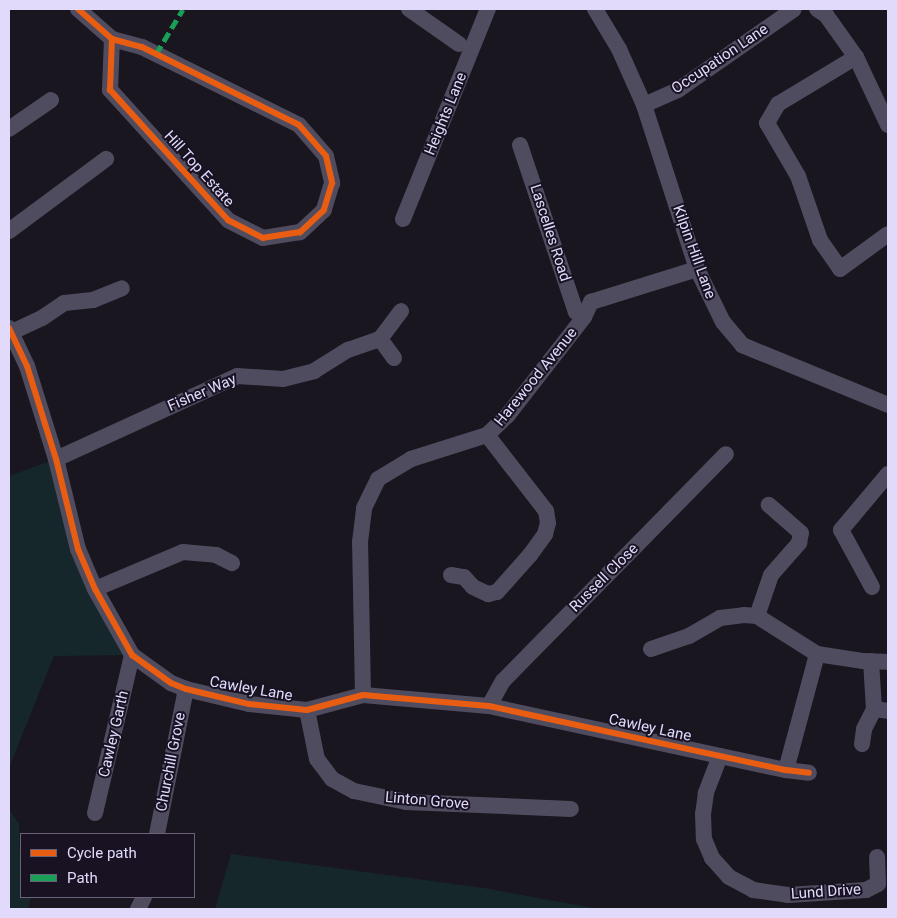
<!DOCTYPE html>
<html>
<head>
<meta charset="utf-8">
<style>
	body { margin:0 }
	#map { position:relative; width:897px; height:918px; overflow:hidden; background:#19161f; font-family:Roboto,sans-serif }
	div>[style] { position:absolute }
	[style*='--x'] { left:calc(var(--x)*1px); top:calc(var(--y)*1px); width:calc(var(--w)*1px); rotate:calc(var(--a)*1deg) }
	.green>* { inset:0; background:#16272b }
	.street>* { height:16px; margin:-8px; padding:0 8px; transform-origin:8px; border-radius:8px; background:#504c5f }
	.quiet>* { height:5px; margin-top:-2.5px; transform-origin:0; background:repeating-linear-gradient(90deg,#1a9f57 0 10px,transparent 0 15px) }
	.cycleway>* { height:6px; margin:-3px; padding:0 3px; transform-origin:3px; border-radius:3px; background:#e95d12 }
	span { translate:-50% -50%; white-space:nowrap; text-align:center; line-height:1.15; -webkit-text-stroke:4px #181223; paint-order:stroke }
	.street-label { font-size:15px; color:#e2dafa }
	.frame { position:absolute; inset:0; border:10px solid #e2dafa; pointer-events:none }
	.legend { position:absolute; left:20px; top:833px; width:175px; height:65px; box-sizing:border-box; background:#181223; border:1px solid #696279; margin:0; padding:6px 9px; list-style:none; font-size:15px; color:#e2dafa }
	.legend li { display:flex; align-items:center; gap:10px; height:25px }
	.legend b { width:25px; border:1px solid #696279 }
</style>
</head>
<body>
<div id="map">
	<div class="green">
		<div style="clip-path:polygon(56px 459px,78px 549px,132px 655px,54px 656px,9px 768px,9px 476px)"></div>
		<div style="clip-path:polygon(9px 809px,19px 824px,21px 897px,31px 897px,28px 909px,9px 909px)"></div>
		<div style="clip-path:polygon(231px 854px,484px 888px,599px 909px,215px 909px)"></div>
	</div>
	<div class="street">
		<div style="--x:78;--y:9;--w:45;--a:41.4"></div>
		<div style="--x:112;--y:39;--w:31;--a:15"></div>
		<div style="--x:142;--y:47;--w:175;--a:26.4"></div>
		<div style="--x:299;--y:125;--w:41;--a:48.9"></div>
		<div style="--x:326;--y:156;--w:28;--a:77"></div>
		<div style="--x:332;--y:183;--w:28;--a:107"></div>
		<div style="--x:324;--y:210;--w:33;--a:137"></div>
		<div style="--x:300;--y:232;--w:37;--a:171"></div>
		<div style="--x:263;--y:238;--w:39;--a:-153"></div>
		<div style="--x:228;--y:220;--w:176;--a:-132.2"></div>
		<div style="--x:110;--y:90;--w:51;--a:-87.8"></div>
		<div style="--x:409;--y:9;--w:61;--a:35"></div>
		<div style="--x:595;--y:9;--w:47;--a:59"></div>
		<div style="--x:619;--y:49;--w:61;--a:65.9"></div>
		<div style="--x:644;--y:105;--w:172;--a:72.1"></div>
		<div style="--x:697;--y:269;--w:59;--a:63.9"></div>
		<div style="--x:723;--y:322;--w:30;--a:50"></div>
		<div style="--x:742;--y:345;--w:158;--a:22.3"></div>
		<div style="--x:817;--y:9;--w:11;--a:34"></div>
		<div style="--x:826;--y:15;--w:52;--a:54.5"></div>
		<div style="--x:856;--y:57;--w:75;--a:64.8"></div>
		<div style="--x:856;--y:57;--w:91;--a:148.9"></div>
		<div style="--x:778;--y:104;--w:22;--a:120"></div>
		<div style="--x:767;--y:123;--w:61;--a:59.7"></div>
		<div style="--x:798;--y:176;--w:68;--a:71"></div>
		<div style="--x:820;--y:240;--w:35;--a:55"></div>
		<div style="--x:840;--y:269;--w:59;--a:-36.1"></div>
		<div style="--x:644;--y:105;--w:37;--a:-24"></div>
		<div style="--x:678;--y:90;--w:141;--a:-34.9"></div>
		<div style="--x:9;--y:129;--w:51;--a:-34.6"></div>
		<div style="--x:520;--y:145;--w:176;--a:71.5"></div>
		<div style="--x:576;--y:312;--w:9;--a:32"></div>
		<div style="--x:403;--y:219;--w:227;--a:-68"></div>
		<div style="--x:9;--y:231;--w:121;--a:-36.6"></div>
		<div style="--x:9;--y:328;--w:42;--a:64.7"></div>
		<div style="--x:27;--y:366;--w:97;--a:72.7"></div>
		<div style="--x:56;--y:459;--w:93;--a:76.3"></div>
		<div style="--x:78;--y:549;--w:43;--a:67"></div>
		<div style="--x:95;--y:589;--w:76;--a:60.7"></div>
		<div style="--x:132;--y:655;--w:48;--a:35.7"></div>
		<div style="--x:171;--y:683;--w:16;--a:22"></div>
		<div style="--x:186;--y:689;--w:65;--a:13.4"></div>
		<div style="--x:249;--y:704;--w:58;--a:5.9"></div>
		<div style="--x:307;--y:710;--w:58;--a:-15"></div>
		<div style="--x:363;--y:695;--w:126;--a:5"></div>
		<div style="--x:489;--y:706;--w:304;--a:12.2"></div>
		<div style="--x:786;--y:770;--w:23;--a:7"></div>
		<div style="--x:12;--y:332;--w:33;--a:-25"></div>
		<div style="--x:42;--y:318;--w:27;--a:-34"></div>
		<div style="--x:64;--y:303;--w:29;--a:-6"></div>
		<div style="--x:93;--y:300;--w:31;--a:-22"></div>
		<div style="--x:394;--y:358;--w:24;--a:-126"></div>
		<div style="--x:380;--y:339;--w:35;--a:-53"></div>
		<div style="--x:56;--y:459;--w:199;--a:-24.6"></div>
		<div style="--x:237;--y:376;--w:46;--a:3.7"></div>
		<div style="--x:283;--y:379;--w:32;--a:-14"></div>
		<div style="--x:314;--y:371;--w:40;--a:-32"></div>
		<div style="--x:348;--y:350;--w:34;--a:-19"></div>
		<div style="--x:451;--y:575;--w:13;--a:9"></div>
		<div style="--x:464;--y:577;--w:13;--a:48"></div>
		<div style="--x:473;--y:587;--w:17;--a:25"></div>
		<div style="--x:488;--y:594;--w:9;--a:-13"></div>
		<div style="--x:497;--y:592;--w:50;--a:-48.3"></div>
		<div style="--x:530;--y:555;--w:26;--a:-54"></div>
		<div style="--x:545;--y:534;--w:11;--a:-75"></div>
		<div style="--x:548;--y:523;--w:12;--a:-99"></div>
		<div style="--x:546;--y:511;--w:96;--a:-127.8"></div>
		<div style="--x:872;--y:587;--w:65;--a:-118.5"></div>
		<div style="--x:841;--y:530;--w:73;--a:-50"></div>
		<div style="--x:95;--y:589;--w:95;--a:-22.8"></div>
		<div style="--x:183;--y:552;--w:33;--a:5"></div>
		<div style="--x:216;--y:555;--w:18;--a:27"></div>
		<div style="--x:757;--y:616;--w:43;--a:-71.1"></div>
		<div style="--x:771;--y:575;--w:43;--a:-48.8"></div>
		<div style="--x:799;--y:543;--w:10;--a:-79"></div>
		<div style="--x:801;--y:533;--w:43;--a:-138.8"></div>
		<div style="--x:651;--y:649;--w:40;--a:-18.9"></div>
		<div style="--x:689;--y:636;--w:36;--a:-30"></div>
		<div style="--x:720;--y:618;--w:24;--a:-7"></div>
		<div style="--x:744;--y:615;--w:13;--a:4"></div>
		<div style="--x:757;--y:616;--w:71;--a:32.3"></div>
		<div style="--x:871;--y:661;--w:48;--a:86.4"></div>
		<div style="--x:874;--y:709;--w:14;--a:8"></div>
		<div style="--x:363;--y:695;--w:153;--a:-91.1"></div>
		<div style="--x:360;--y:542;--w:34;--a:-83"></div>
		<div style="--x:364;--y:508;--w:32;--a:-64"></div>
		<div style="--x:378;--y:479;--w:39;--a:-31"></div>
		<div style="--x:411;--y:459;--w:80;--a:-17.5"></div>
		<div style="--x:487;--y:435;--w:28;--a:-44"></div>
		<div style="--x:507;--y:416;--w:125;--a:-52.1"></div>
		<div style="--x:584;--y:317;--w:17;--a:-65"></div>
		<div style="--x:591;--y:302;--w:111;--a:-17.3"></div>
		<div style="--x:489;--y:706;--w:29;--a:-61"></div>
		<div style="--x:503;--y:681;--w:318;--a:-45.5"></div>
		<div style="--x:307;--y:710;--w:50;--a:78.5"></div>
		<div style="--x:317;--y:759;--w:25;--a:53"></div>
		<div style="--x:332;--y:779;--w:25;--a:29"></div>
		<div style="--x:354;--y:791;--w:53;--a:11.9"></div>
		<div style="--x:406;--y:802;--w:165;--a:2.4"></div>
		<div style="--x:862;--y:744;--w:15;--a:-82"></div>
		<div style="--x:864;--y:729;--w:22;--a:-63"></div>
		<div style="--x:720;--y:756;--w:40;--a:111"></div>
		<div style="--x:706;--y:793;--w:21;--a:98"></div>
		<div style="--x:703;--y:814;--w:25;--a:88"></div>
		<div style="--x:704;--y:839;--w:21;--a:67"></div>
		<div style="--x:712;--y:858;--w:25;--a:48"></div>
		<div style="--x:729;--y:877;--w:27;--a:28"></div>
		<div style="--x:753;--y:890;--w:35;--a:8"></div>
		<div style="--x:788;--y:895;--w:78;--a:-3.7"></div>
		<div style="--x:866;--y:890;--w:13;--a:-27"></div>
		<div style="--x:878;--y:884;--w:27;--a:-92"></div>
		<div style="--x:786;--y:770;--w:120;--a:-75"></div>
		<div style="--x:817;--y:654;--w:47;--a:8.7"></div>
		<div style="--x:863;--y:661;--w:25;--a:2"></div>
		<div style="--x:95;--y:813;--w:162;--a:-76.8"></div>
		<div style="--x:157;--y:834;--w:148;--a:-78.7"></div>
		<div style="--x:138;--y:909;--w:13;--a:-63"></div>
	</div>
	<div class="quiet">
		<div style="--x:156;--y:54;--w:52;--a:-59"></div>
	</div>
	<div class="cycleway">
		<div style="--x:78;--y:9;--w:45;--a:41.4"></div>
		<div style="--x:112;--y:39;--w:31;--a:15"></div>
		<div style="--x:142;--y:47;--w:175;--a:26.4"></div>
		<div style="--x:299;--y:125;--w:41;--a:48.9"></div>
		<div style="--x:326;--y:156;--w:28;--a:77"></div>
		<div style="--x:332;--y:183;--w:28;--a:107"></div>
		<div style="--x:324;--y:210;--w:33;--a:137"></div>
		<div style="--x:300;--y:232;--w:37;--a:171"></div>
		<div style="--x:263;--y:238;--w:39;--a:-153"></div>
		<div style="--x:228;--y:220;--w:176;--a:-132.2"></div>
		<div style="--x:110;--y:90;--w:51;--a:-87.8"></div>
		<div style="--x:9;--y:328;--w:42;--a:64.7"></div>
		<div style="--x:27;--y:366;--w:97;--a:72.7"></div>
		<div style="--x:56;--y:459;--w:93;--a:76.3"></div>
		<div style="--x:78;--y:549;--w:43;--a:67"></div>
		<div style="--x:95;--y:589;--w:76;--a:60.7"></div>
		<div style="--x:132;--y:655;--w:48;--a:35.7"></div>
		<div style="--x:171;--y:683;--w:16;--a:22"></div>
		<div style="--x:186;--y:689;--w:65;--a:13.4"></div>
		<div style="--x:249;--y:704;--w:58;--a:5.9"></div>
		<div style="--x:307;--y:710;--w:58;--a:-15"></div>
		<div style="--x:363;--y:695;--w:126;--a:5"></div>
		<div style="--x:489;--y:706;--w:304;--a:12.2"></div>
		<div style="--x:786;--y:770;--w:23;--a:7"></div>
	</div>
	<div class="street-label">
		<span style="left:720px;top:59px;rotate:-34deg">Occupation Lane</span>
		<span style="left:446px;top:114px;rotate:-68deg">Heights Lane</span>
		<span style="left:199px;top:169px;rotate:48deg">Hill Top Estate</span>
		<span style="left:550px;top:233px;rotate:72deg">Lascelles Road</span>
		<span style="left:694px;top:252px;rotate:70deg">Kilpin Hill Lane</span>
		<span style="left:536px;top:377px;rotate:-51deg">Harewood Avenue</span>
		<span style="left:202px;top:393px;rotate:-23deg">Fisher Way</span>
		<span style="left:604px;top:578px;rotate:-45deg">Russell Close</span>
		<span style="left:251px;top:689px;rotate:10deg">Cawley Lane</span>
		<span style="left:650px;top:728px;rotate:12deg">Cawley Lane</span>
		<span style="left:114px;top:734px;rotate:-77deg">Cawley Garth</span>
		<span style="left:171px;top:762px;rotate:-79deg">Churchill Grove</span>
		<span style="left:427px;top:801px;rotate:5deg">Linton Grove</span>
		<span style="left:826px;top:892px;rotate:-4deg">Lund Drive</span>
	</div>
	<div class="frame"></div>
	<ul class="legend">
	<li><b style="height:6px;background:#e95d12"></b>Cycle path</li>
	<li><b style="height:6px;background:#1a9f57"></b>Path</li>
	</ul>
</div>
</body>
</html>
